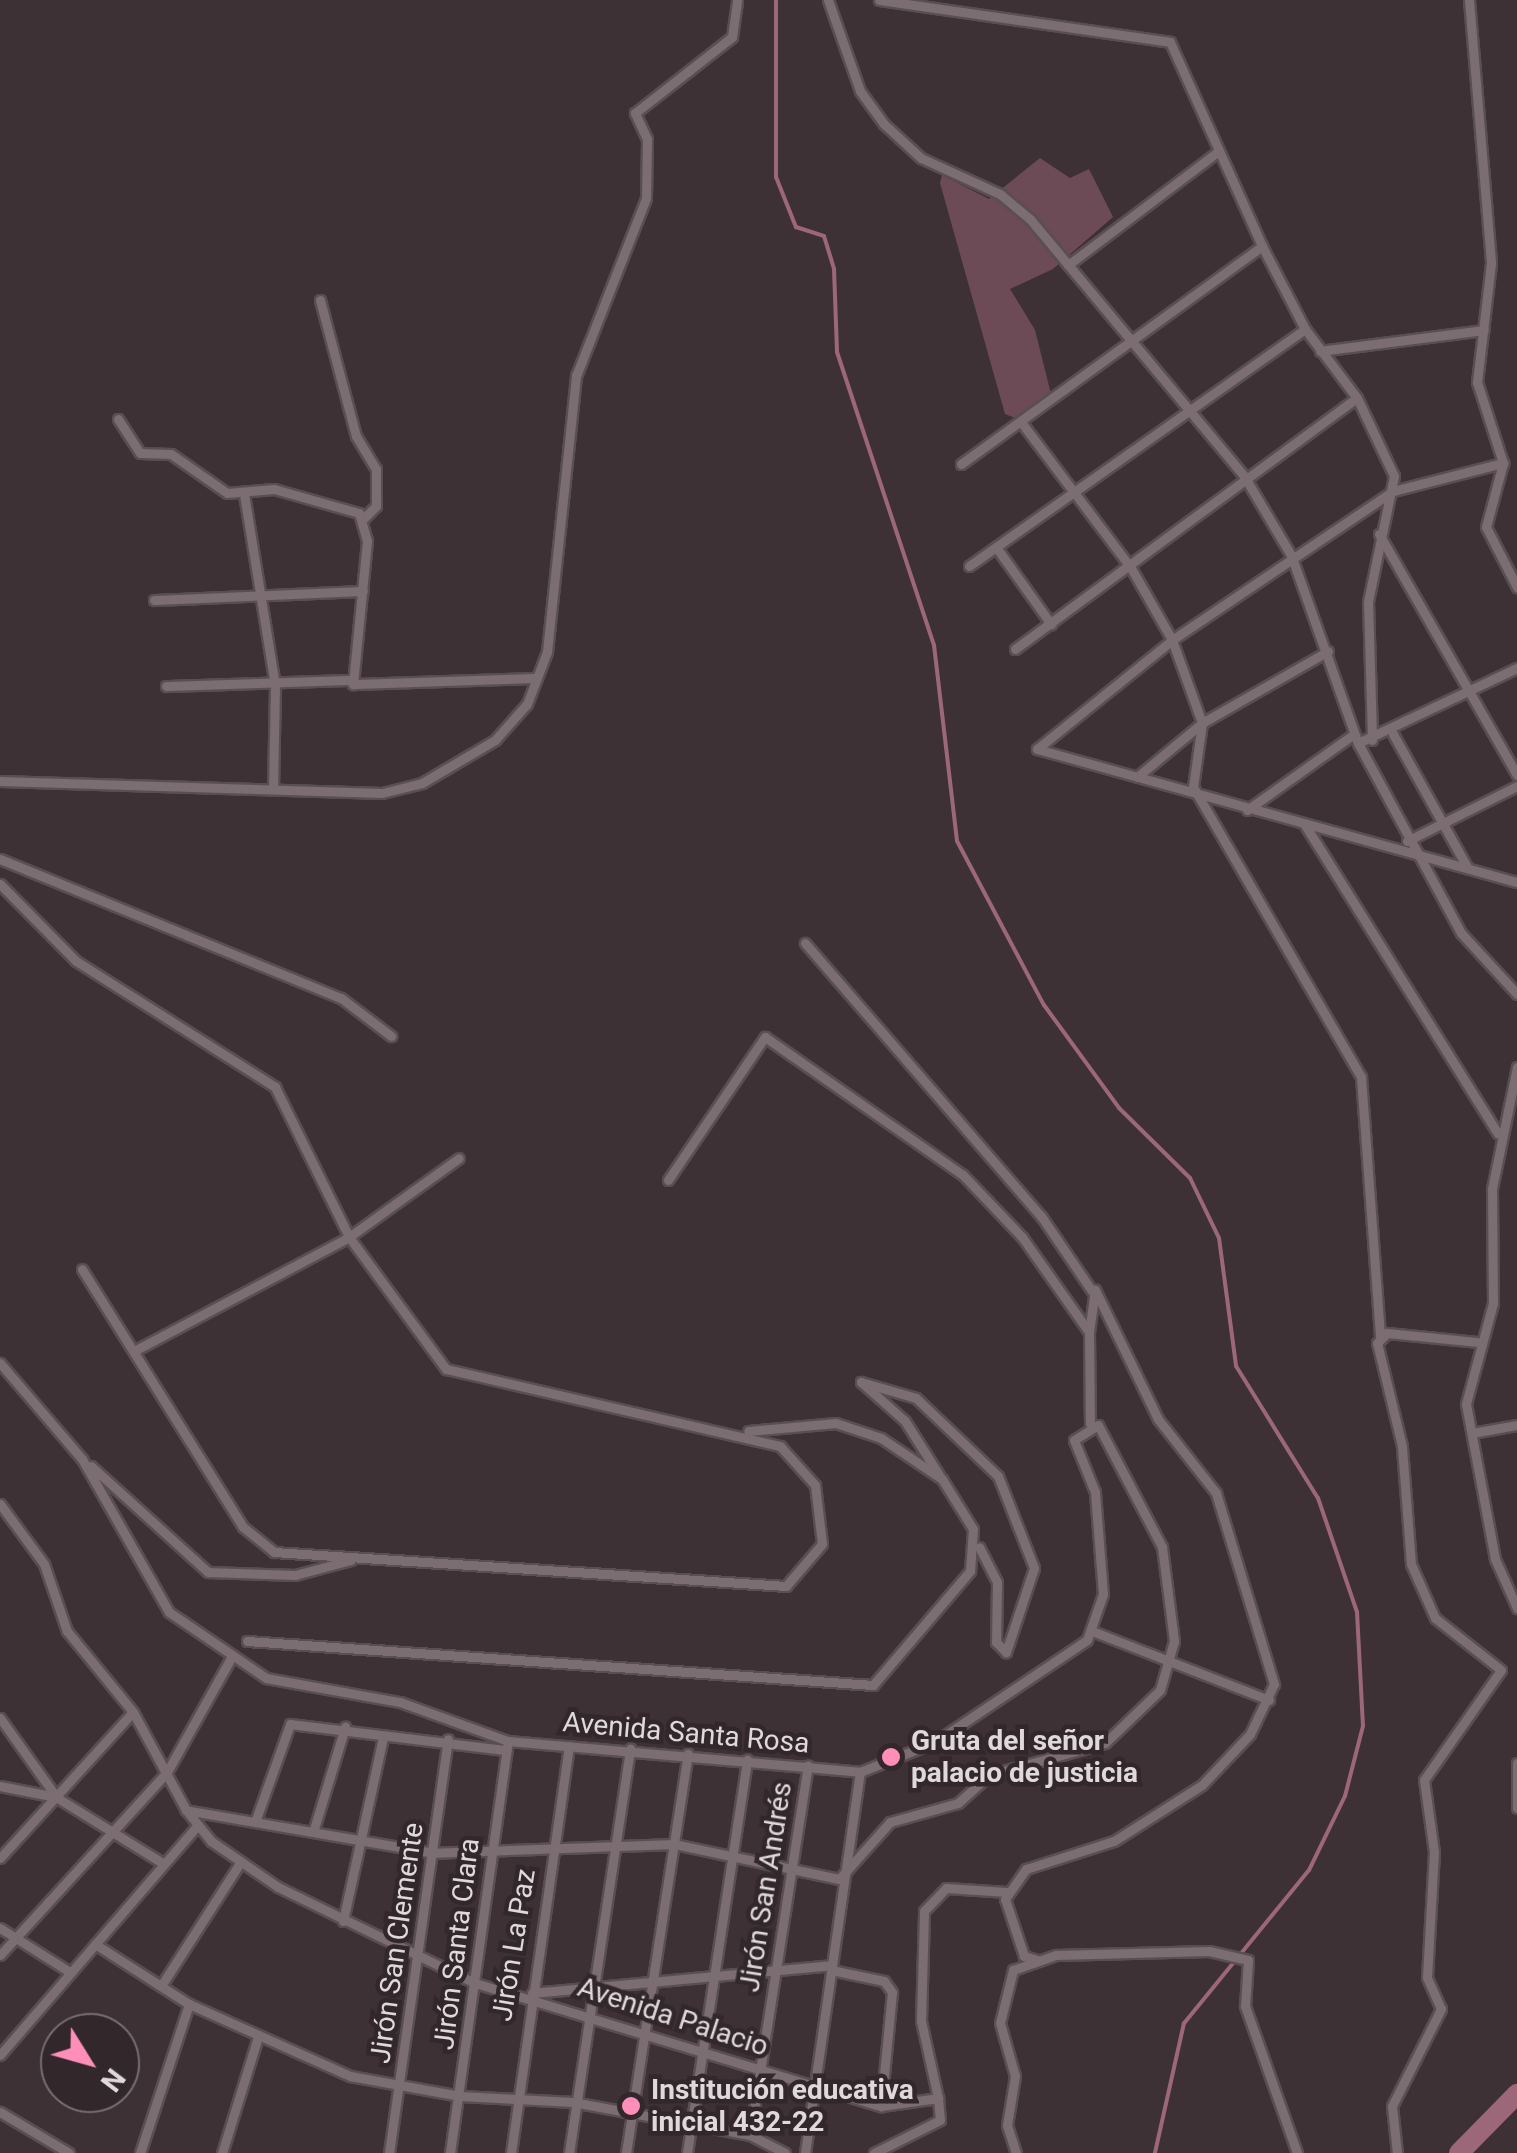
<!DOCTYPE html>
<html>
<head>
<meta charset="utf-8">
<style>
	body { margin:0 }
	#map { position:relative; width:1517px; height:2153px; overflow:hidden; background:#3d3135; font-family:Roboto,sans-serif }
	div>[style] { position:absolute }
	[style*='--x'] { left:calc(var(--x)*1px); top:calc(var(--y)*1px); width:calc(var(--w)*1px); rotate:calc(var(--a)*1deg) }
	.green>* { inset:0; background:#6c4a56 }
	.stream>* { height:4px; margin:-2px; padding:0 2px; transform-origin:2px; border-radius:2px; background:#9d677a }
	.river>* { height:20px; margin:-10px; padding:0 10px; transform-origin:10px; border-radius:10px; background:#9d677a }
	.roads { filter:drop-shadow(2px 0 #594f52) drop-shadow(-2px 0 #594f52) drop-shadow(0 2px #594f52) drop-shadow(0 -2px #594f52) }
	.minor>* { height:9px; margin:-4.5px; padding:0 4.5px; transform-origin:4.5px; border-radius:4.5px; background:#7b6d71 }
	.dots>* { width:28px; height:28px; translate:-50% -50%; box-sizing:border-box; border:5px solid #32272b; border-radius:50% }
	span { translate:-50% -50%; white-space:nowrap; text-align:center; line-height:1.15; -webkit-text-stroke:9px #32272b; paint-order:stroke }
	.street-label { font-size:28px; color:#e0d9db }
	.poi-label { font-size:28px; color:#e0d9db; font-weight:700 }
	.left { translate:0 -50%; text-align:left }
	.north { position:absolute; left:40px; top:2013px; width:100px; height:100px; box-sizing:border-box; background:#32272b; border:2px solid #786e71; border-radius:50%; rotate:127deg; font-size:28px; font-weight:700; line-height:40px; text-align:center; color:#e0d9db }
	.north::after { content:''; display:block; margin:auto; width:35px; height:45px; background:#ff8eb9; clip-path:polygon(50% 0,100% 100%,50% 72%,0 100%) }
</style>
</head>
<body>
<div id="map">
	<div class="green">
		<div style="clip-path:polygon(1040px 158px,1070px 178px,1089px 169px,1113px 217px,1053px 269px,1010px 289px,1035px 330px,1051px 394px,1015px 418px,1005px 414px,940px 183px,942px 175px,989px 199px)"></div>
	</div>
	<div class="stream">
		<div style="--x:776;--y:0;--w:177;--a:90"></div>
		<div style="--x:776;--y:177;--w:54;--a:68.2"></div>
		<div style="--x:796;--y:227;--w:29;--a:18"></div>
		<div style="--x:824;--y:236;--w:34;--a:73"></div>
		<div style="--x:834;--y:269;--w:83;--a:87.9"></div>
		<div style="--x:837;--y:352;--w:309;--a:71.7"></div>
		<div style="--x:934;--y:645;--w:197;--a:83.3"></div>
		<div style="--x:957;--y:841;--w:186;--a:62.1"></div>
		<div style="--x:1044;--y:1005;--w:127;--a:53.9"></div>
		<div style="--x:1119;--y:1108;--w:100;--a:44.6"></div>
		<div style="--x:1190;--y:1178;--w:67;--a:64.2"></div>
		<div style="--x:1219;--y:1238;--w:129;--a:82.4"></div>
		<div style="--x:1236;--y:1366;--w:155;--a:58.2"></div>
		<div style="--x:1318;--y:1498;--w:120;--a:71.1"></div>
		<div style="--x:1357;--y:1612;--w:114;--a:87"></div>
		<div style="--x:1363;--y:1726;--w:72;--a:104.4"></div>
		<div style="--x:1345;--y:1796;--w:82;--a:115.9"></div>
		<div style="--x:1309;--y:1870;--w:198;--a:129.2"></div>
		<div style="--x:1184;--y:2023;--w:133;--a:102.6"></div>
	</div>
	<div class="river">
		<div style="--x:1459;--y:2153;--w:83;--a:-45.5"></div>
	</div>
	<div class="roads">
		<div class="minor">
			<div style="--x:828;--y:0;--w:96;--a:70.6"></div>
			<div style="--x:860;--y:91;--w:41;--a:54"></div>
			<div style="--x:884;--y:124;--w:50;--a:42.6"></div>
			<div style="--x:921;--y:158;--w:87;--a:24.5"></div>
			<div style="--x:1000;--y:194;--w:39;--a:40"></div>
			<div style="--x:1030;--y:219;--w:334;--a:50.2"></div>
			<div style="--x:1244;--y:476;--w:92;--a:59.3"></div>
			<div style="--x:1291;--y:555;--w:200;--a:70.4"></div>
			<div style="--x:1358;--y:743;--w:176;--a:-25.3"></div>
			<div style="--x:879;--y:0;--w:294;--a:8.2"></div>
			<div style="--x:1170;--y:42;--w:224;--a:65.7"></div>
			<div style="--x:1262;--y:246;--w:93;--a:62.6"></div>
			<div style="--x:1305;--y:329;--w:86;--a:53"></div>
			<div style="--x:1357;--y:398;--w:86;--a:64.6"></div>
			<div style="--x:1394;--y:476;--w:129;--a:101.7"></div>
			<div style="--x:1368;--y:602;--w:138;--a:88.3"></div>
			<div style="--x:1469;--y:0;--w:264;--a:85.2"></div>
			<div style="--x:1491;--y:263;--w:120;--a:96.7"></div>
			<div style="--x:1477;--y:382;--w:85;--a:72.2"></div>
			<div style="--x:1503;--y:463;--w:66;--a:104.9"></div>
			<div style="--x:1486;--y:527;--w:68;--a:62.7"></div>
			<div style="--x:1068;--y:265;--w:189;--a:-37.1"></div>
			<div style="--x:320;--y:300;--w:141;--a:75.2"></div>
			<div style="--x:356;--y:436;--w:39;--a:59"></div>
			<div style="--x:376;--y:469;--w:37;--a:90"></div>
			<div style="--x:376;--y:506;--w:18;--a:135"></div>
			<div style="--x:1320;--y:351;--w:165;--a:-7.3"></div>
			<div style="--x:118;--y:419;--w:40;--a:57.1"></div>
			<div style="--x:140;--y:453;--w:31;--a:2"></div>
			<div style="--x:171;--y:454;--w:68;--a:34.9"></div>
			<div style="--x:227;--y:493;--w:47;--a:-4.9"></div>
			<div style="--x:274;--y:489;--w:88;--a:15.8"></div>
			<div style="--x:359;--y:513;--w:29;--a:74"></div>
			<div style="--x:367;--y:541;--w:144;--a:95.6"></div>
			<div style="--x:353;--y:684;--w:184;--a:-1.9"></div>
			<div style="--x:1021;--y:422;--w:183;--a:53"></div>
			<div style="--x:1131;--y:568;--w:83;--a:60.3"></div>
			<div style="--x:1172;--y:640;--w:88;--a:70.1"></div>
			<div style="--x:1202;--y:723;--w:65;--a:98"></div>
			<div style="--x:1193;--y:787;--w:335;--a:59.9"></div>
			<div style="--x:1361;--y:1077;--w:261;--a:85.8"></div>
			<div style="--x:961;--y:464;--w:372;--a:-35.9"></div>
			<div style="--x:244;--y:494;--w:194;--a:80.8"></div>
			<div style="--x:275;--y:686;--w:102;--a:91.1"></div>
			<div style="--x:1379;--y:534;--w:278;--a:60.2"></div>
			<div style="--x:996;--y:547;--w:95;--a:54.5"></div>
			<div style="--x:969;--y:566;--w:411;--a:-35.2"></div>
			<div style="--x:154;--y:600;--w:209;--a:-2.5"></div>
			<div style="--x:1015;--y:649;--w:424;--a:-36.3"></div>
			<div style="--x:166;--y:686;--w:184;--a:-1.9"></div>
			<div style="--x:1393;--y:734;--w:154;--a:60.9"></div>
			<div style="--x:1359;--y:745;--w:214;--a:61.5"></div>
			<div style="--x:1461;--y:933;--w:83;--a:47.4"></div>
			<div style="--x:1037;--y:749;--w:174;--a:-38.9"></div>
			<div style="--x:1172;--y:640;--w:267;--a:-34"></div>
			<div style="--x:1393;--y:491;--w:114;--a:-14.3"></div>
			<div style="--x:1037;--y:749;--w:498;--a:15.5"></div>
			<div style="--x:1137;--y:777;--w:85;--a:-39.7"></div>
			<div style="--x:1202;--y:723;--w:145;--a:-29.7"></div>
			<div style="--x:0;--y:781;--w:382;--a:1.8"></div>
			<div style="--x:382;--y:793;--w:41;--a:-14"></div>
			<div style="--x:422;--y:783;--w:85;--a:-30.5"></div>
			<div style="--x:495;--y:740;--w:48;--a:-48.4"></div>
			<div style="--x:527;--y:704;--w:56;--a:-69"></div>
			<div style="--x:547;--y:652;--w:278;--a:-84"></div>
			<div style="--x:576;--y:376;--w:191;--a:-68.5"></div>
			<div style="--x:646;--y:198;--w:59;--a:-89"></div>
			<div style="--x:647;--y:139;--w:29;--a:-115"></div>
			<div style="--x:635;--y:113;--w:123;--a:-38.1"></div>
			<div style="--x:732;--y:37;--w:37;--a:-82"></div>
			<div style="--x:1247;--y:810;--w:128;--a:-35.4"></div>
			<div style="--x:1305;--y:825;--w:364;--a:58"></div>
			<div style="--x:1407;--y:841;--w:123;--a:-26.6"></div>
			<div style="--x:0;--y:859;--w:368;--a:22.2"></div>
			<div style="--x:341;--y:998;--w:63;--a:37.2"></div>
			<div style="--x:0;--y:884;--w:108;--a:45.4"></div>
			<div style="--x:76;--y:961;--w:236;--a:32.3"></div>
			<div style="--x:275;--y:1087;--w:167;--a:63.7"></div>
			<div style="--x:349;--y:1237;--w:164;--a:53.7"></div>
			<div style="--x:446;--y:1369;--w:343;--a:13"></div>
			<div style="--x:780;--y:1446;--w:52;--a:48.1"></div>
			<div style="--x:815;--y:1485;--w:59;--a:83.2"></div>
			<div style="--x:822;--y:1544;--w:55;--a:130.6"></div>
			<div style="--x:786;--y:1586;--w:513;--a:-176.2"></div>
			<div style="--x:274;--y:1552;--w:40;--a:-141"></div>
			<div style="--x:243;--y:1527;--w:304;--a:-122"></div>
			<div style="--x:805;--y:943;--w:361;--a:49.2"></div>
			<div style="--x:1041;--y:1216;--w:91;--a:55.8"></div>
			<div style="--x:1517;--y:1067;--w:125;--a:101.6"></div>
			<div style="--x:1492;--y:1189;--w:114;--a:89.5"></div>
			<div style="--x:1493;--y:1303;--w:105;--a:105"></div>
			<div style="--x:1466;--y:1404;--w:158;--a:79.4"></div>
			<div style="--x:1495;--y:1559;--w:54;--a:65.8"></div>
			<div style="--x:668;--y:1180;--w:173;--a:-55.9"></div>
			<div style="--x:765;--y:1037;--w:241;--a:34.9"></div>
			<div style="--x:963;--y:1175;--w:86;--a:46.4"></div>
			<div style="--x:1022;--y:1237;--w:116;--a:54.8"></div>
			<div style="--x:1089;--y:1332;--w:91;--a:89.4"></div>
			<div style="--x:134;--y:1351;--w:243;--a:-27.9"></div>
			<div style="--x:349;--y:1237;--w:135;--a:-35.7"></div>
			<div style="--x:0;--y:1363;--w:126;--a:49.5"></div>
			<div style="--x:82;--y:1459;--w:176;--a:60.4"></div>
			<div style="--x:169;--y:1612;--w:117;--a:34.2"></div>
			<div style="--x:266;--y:1678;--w:136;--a:10.2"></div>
			<div style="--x:400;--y:1702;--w:115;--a:19.9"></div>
			<div style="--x:508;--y:1741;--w:353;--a:5"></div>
			<div style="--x:860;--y:1772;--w:81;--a:-21.8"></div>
			<div style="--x:935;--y:1742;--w:183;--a:-33.9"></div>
			<div style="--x:1087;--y:1640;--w:49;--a:-70.8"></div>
			<div style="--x:1103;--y:1594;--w:102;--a:-94.5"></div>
			<div style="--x:1095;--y:1492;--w:56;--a:-112"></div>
			<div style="--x:1074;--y:1440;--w:28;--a:-32"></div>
			<div style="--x:1098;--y:1425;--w:138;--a:62.3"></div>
			<div style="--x:1162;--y:1547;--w:95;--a:82.7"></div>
			<div style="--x:1174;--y:1641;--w:51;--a:105.9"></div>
			<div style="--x:1160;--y:1690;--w:76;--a:136.1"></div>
			<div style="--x:1105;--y:1743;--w:120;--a:164.6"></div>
			<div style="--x:989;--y:1775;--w:42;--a:137.9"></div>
			<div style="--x:958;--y:1803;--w:71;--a:164.4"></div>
			<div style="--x:890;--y:1822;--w:76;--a:131.8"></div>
			<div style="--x:839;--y:1879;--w:169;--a:-168"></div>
			<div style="--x:674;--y:1844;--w:240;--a:177.9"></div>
			<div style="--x:434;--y:1853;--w:252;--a:-170.2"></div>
			<div style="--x:186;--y:1810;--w:40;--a:51"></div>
			<div style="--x:211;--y:1841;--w:81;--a:34.5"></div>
			<div style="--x:278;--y:1887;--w:219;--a:26"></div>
			<div style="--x:475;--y:1983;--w:424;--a:16.9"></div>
			<div style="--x:881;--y:2106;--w:58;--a:-8"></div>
			<div style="--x:938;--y:2098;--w:22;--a:85"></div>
			<div style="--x:940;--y:2120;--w:74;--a:153.4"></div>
			<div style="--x:1472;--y:1433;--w:46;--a:-10.1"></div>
			<div style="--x:91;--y:1466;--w:158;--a:42.2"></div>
			<div style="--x:208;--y:1572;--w:87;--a:2"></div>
			<div style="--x:295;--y:1575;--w:58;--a:-15"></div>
			<div style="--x:939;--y:1475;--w:64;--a:-122.2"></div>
			<div style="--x:905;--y:1421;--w:59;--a:-138.4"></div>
			<div style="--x:861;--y:1382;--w:57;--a:16.2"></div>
			<div style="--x:916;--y:1398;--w:113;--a:43.6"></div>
			<div style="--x:998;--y:1476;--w:99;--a:68.6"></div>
			<div style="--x:1034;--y:1568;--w:89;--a:108.4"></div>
			<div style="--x:1006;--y:1652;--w:14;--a:-135"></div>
			<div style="--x:996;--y:1642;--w:60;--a:-89"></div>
			<div style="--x:997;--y:1582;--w:39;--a:-117"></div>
			<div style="--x:0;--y:1504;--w:74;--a:53.7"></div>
			<div style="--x:44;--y:1564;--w:71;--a:71.1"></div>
			<div style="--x:67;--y:1631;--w:104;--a:50.8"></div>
			<div style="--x:133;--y:1712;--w:111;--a:61.6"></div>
			<div style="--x:1092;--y:1631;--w:190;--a:21.3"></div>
			<div style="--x:247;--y:1641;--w:628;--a:4.02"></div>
			<div style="--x:873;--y:1685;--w:150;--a:-49.6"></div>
			<div style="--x:970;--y:1571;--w:42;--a:-85.9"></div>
			<div style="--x:973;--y:1529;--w:59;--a:-121.8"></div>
			<div style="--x:942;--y:1479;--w:73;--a:-146.1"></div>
			<div style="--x:881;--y:1438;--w:47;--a:-161.6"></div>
			<div style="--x:836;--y:1423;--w:88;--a:174.8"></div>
			<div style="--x:0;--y:1718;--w:95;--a:54.5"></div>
			<div style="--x:1517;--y:1763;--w:45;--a:90"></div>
			<div style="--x:0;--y:1786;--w:57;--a:11.1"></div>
			<div style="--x:56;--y:1797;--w:127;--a:31.8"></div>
			<div style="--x:255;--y:1822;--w:104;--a:-70.3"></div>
			<div style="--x:290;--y:1724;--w:218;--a:6.9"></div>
			<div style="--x:314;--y:1829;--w:107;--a:-73.1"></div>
			<div style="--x:0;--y:1858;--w:197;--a:-47.7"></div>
			<div style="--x:343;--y:1921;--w:188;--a:-77.7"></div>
			<div style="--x:0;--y:1928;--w:83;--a:32.2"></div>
			<div style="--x:95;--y:1944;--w:112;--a:32.6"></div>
			<div style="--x:189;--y:2004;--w:176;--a:24.1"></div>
			<div style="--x:350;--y:2076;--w:112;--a:10.3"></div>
			<div style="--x:460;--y:2096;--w:113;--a:3"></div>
			<div style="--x:573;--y:2102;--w:180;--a:10.6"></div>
			<div style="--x:750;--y:2135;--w:39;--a:27"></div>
			<div style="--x:0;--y:1955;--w:248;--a:-47.6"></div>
			<div style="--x:167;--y:1772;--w:133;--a:-60.7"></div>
			<div style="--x:1037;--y:1960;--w:14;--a:-163"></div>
			<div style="--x:1024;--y:1956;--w:60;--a:-108.4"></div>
			<div style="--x:1005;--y:1899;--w:37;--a:-55"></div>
			<div style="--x:1026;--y:1869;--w:92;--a:-17.7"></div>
			<div style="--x:1114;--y:1841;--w:104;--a:-32.5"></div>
			<div style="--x:1202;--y:1785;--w:70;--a:-46.7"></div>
			<div style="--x:1250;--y:1734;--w:55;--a:-64.4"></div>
			<div style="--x:1274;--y:1684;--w:200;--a:-106.9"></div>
			<div style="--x:1216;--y:1493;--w:94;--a:-128.1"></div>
			<div style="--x:1158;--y:1419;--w:144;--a:-116"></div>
			<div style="--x:1095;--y:1290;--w:42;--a:98.1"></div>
			<div style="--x:836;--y:1971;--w:49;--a:11.8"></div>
			<div style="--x:884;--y:1981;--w:14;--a:54"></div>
			<div style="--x:892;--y:1992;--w:115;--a:95.5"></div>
			<div style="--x:161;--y:1986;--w:146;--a:-57.3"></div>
			<div style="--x:532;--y:1993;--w:300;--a:-5.3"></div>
			<div style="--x:0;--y:2055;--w:302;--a:-49.3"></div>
			<div style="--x:938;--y:2098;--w:79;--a:-102.4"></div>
			<div style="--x:921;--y:2021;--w:110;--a:-88.4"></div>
			<div style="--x:924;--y:1911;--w:32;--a:-46"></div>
			<div style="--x:946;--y:1888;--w:61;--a:3.8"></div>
			<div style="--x:0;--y:2112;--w:80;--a:30.7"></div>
			<div style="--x:750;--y:2135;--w:374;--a:-81.1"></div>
			<div style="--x:140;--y:2153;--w:157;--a:-71.8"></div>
			<div style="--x:222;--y:2153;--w:121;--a:-72.8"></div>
			<div style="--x:389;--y:2153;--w:418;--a:-81.9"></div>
			<div style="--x:450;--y:2153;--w:416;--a:-82"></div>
			<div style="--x:511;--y:2153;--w:411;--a:-81.9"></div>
			<div style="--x:569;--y:2153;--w:409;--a:-81.4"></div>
			<div style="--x:626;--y:2153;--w:404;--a:-81.2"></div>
			<div style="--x:687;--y:2153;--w:398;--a:-81.3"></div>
			<div style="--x:805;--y:2153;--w:385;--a:-81.8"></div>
			<div style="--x:1016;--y:2153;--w:29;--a:-108"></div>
			<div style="--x:1007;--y:2125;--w:50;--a:-80.7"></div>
			<div style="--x:1015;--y:2076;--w:55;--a:-105.8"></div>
			<div style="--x:1000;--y:2023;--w:55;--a:-76.2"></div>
			<div style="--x:1013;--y:1970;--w:46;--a:-19.2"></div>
			<div style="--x:1056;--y:1955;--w:153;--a:-1.5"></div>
			<div style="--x:1209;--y:1951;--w:40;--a:13"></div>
			<div style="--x:1248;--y:1960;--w:46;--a:93.7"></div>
			<div style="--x:1245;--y:2006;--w:156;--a:70.5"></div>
			<div style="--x:1397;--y:2153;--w:47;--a:-96.1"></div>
			<div style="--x:1392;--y:2106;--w:109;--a:-63.2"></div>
			<div style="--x:1441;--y:2009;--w:35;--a:-114"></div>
			<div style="--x:1427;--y:1977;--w:125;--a:-86.8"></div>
			<div style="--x:1434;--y:1852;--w:73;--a:-97.9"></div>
			<div style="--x:1424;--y:1780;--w:134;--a:-55"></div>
			<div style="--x:1501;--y:1670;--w:84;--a:-141.8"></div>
			<div style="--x:1435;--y:1618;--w:59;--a:-114"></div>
			<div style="--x:1411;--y:1564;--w:118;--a:-94.4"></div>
			<div style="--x:1402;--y:1446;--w:106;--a:-103.6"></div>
			<div style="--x:1377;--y:1343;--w:14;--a:-45"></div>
			<div style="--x:1387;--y:1333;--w:90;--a:5.7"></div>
		</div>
	</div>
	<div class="dots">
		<div style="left:891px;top:1757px;background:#ff8eb9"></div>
		<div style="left:631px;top:2106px;background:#ff8eb9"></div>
	</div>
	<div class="street-label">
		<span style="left:686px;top:1733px;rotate:5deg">Avenida Santa Rosa</span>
		<span style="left:766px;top:1887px;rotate:-81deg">Jirón San Andrés</span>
		<span style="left:397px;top:1943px;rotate:-82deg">Jirón San Clemente</span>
		<span style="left:457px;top:1944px;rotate:-83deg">Jirón Santa Clara</span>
		<span style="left:514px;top:1945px;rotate:-81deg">Jirón La Paz</span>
		<span style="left:673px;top:2017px;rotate:18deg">Avenida Palacio</span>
	</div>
	<div class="poi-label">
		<span class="left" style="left:911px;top:1757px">Gruta del señor<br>palacio de justicia</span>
		<span class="left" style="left:651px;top:2106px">Institución educativa<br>inicial 432-22</span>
	</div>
	<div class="north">N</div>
</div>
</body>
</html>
